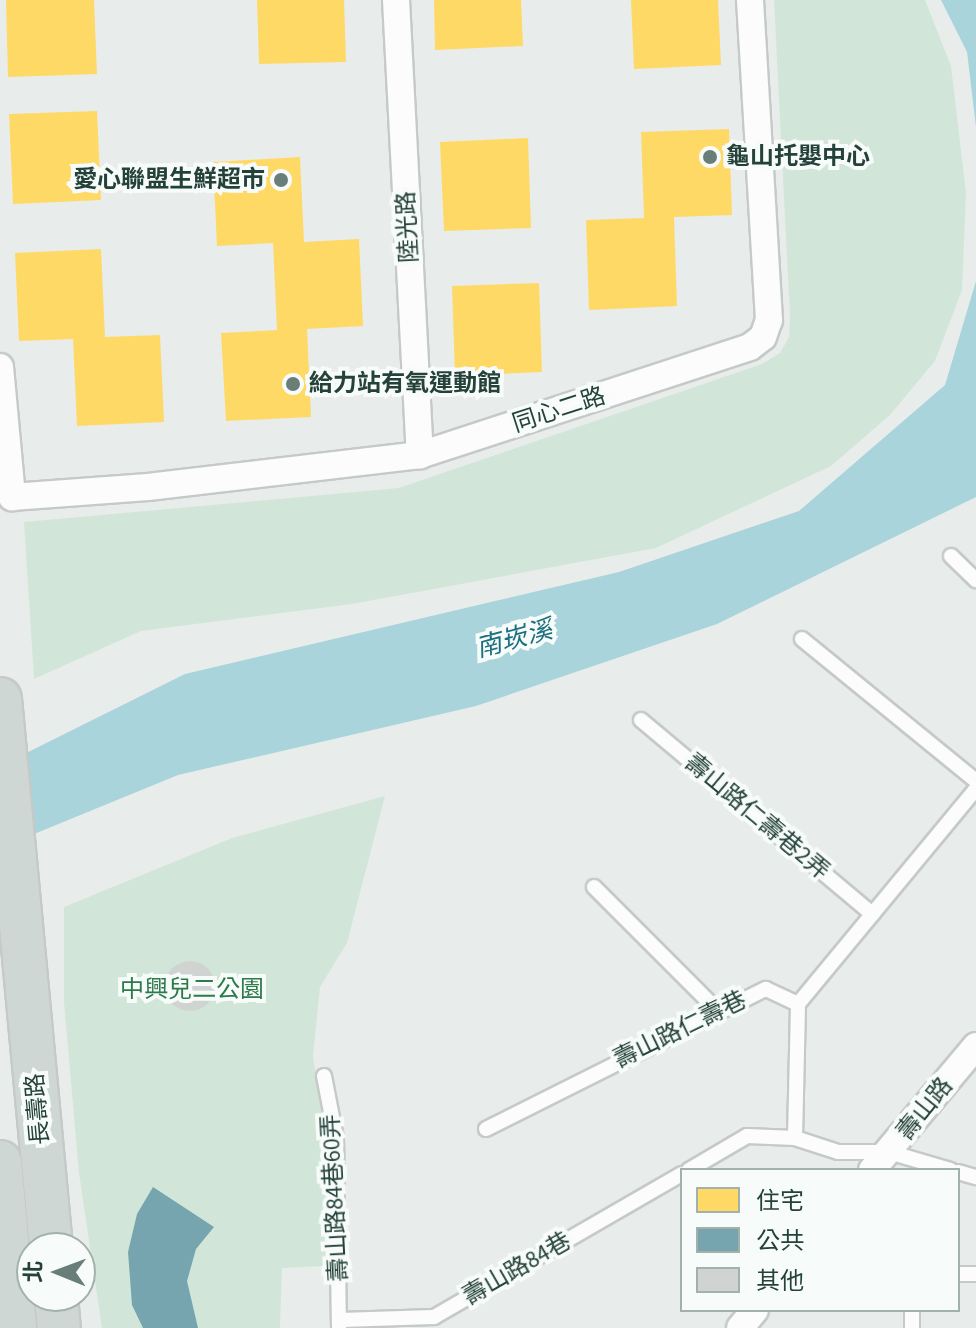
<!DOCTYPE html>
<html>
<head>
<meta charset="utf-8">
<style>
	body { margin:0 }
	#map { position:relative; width:976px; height:1328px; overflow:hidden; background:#e8edeb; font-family:"Source Sans 3","Noto Sans TC",sans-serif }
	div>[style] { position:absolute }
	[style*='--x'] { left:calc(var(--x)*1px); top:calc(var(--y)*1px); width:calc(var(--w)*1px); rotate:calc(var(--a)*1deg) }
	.green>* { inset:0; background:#d1e6d8 }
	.water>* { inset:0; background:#a9d4db }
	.homes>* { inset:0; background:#ffd966 }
	.public>* { inset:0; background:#76a5af }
	.building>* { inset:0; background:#cfd4d2 }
	.round { border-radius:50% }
	.roads { filter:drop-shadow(2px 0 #c5cac8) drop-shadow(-2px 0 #c5cac8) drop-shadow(0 2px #c5cac8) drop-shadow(0 -2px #c5cac8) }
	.lane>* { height:14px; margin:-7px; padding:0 7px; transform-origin:7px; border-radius:7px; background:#fcfcfc }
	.street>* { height:26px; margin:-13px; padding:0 13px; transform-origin:13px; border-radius:13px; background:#fcfcfc }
	.primary>* { height:42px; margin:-21px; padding:0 21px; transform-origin:21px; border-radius:21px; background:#cfd7d5 }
	.dots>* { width:22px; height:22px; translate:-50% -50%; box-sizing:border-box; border:4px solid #f7fbf9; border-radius:50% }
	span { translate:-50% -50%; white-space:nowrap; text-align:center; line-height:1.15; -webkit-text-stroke:8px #f7fbf9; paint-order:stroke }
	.poi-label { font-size:24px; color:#24423a; font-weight:700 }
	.left { translate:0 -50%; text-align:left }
	.right { translate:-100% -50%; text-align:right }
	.street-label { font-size:24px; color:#24423a }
	.park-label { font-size:24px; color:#2d7a4b }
	.water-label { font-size:26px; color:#1c6f80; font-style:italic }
	.legend { position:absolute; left:680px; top:1168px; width:280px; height:144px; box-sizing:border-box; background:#f7fbf9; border:2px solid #a3b1ad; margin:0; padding:10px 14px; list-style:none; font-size:24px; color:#24423a }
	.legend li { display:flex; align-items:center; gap:16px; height:40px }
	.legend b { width:40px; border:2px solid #a3b1ad }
	.north { position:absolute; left:16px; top:1232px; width:80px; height:80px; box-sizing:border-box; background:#f7fbf9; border:2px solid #a3b1ad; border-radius:50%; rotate:271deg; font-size:22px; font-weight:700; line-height:32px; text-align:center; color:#24423a }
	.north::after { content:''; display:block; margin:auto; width:28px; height:36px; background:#697e78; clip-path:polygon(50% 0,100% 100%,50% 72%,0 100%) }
</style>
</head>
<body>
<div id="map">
	<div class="green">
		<div style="clip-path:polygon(774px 0,925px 0,951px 66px,966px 193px,962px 290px,935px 361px,890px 415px,831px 466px,656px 548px,352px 604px,141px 631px,34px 679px,24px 522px,399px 488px,762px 364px,780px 353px,789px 337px,790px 316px)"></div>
		<div style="clip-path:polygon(385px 796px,347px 943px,320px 987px,313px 1056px,330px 1165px,325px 1266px,282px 1268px,280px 1328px,102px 1328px,79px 1173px,64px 1002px,64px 907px,232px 838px)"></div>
	</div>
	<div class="water">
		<div style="clip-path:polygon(941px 0,976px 0,976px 127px,967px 52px)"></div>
		<div style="clip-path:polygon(976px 281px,976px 497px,717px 624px,476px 706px,178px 775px,0 848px,0 766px,185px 674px,619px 572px,799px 511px,945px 385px)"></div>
	</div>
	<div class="homes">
		<div style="clip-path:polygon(6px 0,94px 0,97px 74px,8px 77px)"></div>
		<div style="clip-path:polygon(257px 0,344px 0,346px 62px,259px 64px)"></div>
		<div style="clip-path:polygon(434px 0,521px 0,523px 46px,435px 50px)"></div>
		<div style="clip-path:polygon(631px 0,718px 0,721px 65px,634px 69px)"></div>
		<div style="clip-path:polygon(97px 111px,101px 200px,13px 204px,9px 114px)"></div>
		<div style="clip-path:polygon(729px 129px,732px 215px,674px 217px,677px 306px,589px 310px,586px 220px,644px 218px,641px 132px)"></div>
		<div style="clip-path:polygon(528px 138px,531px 228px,444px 231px,440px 142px)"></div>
		<div style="clip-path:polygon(300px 157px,304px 242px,359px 239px,363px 326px,307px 329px,311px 417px,226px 421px,221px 333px,277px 330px,273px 243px,217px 246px,213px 162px)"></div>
		<div style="clip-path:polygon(101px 249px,105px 337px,160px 335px,164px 422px,77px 426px,73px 339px,19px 341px,15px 253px)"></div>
		<div style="clip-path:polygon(539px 283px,542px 372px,455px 376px,452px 286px)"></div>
	</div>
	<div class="public">
		<div style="clip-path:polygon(153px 1187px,214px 1227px,196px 1249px,187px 1281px,198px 1328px,143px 1328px,132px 1305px,128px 1252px,137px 1214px)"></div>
	</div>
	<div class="building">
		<div class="round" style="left:165px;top:961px;width:50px;height:50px"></div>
	</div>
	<div class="roads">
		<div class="lane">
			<div style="--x:951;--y:556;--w:35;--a:44"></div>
			<div style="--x:802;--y:639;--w:225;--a:39.2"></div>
			<div style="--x:641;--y:720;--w:302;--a:40"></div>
			<div style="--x:594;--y:887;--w:173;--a:45"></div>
			<div style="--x:324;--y:1076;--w:63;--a:79"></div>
			<div style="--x:336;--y:1138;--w:190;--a:89.1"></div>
			<div style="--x:486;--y:1129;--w:313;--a:-26.6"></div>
			<div style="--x:766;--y:989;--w:35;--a:25"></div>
			<div style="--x:798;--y:1004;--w:279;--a:-50.4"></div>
			<div style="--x:795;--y:1138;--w:134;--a:-88.7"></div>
			<div style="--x:689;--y:1170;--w:67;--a:-30.4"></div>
			<div style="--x:747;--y:1136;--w:48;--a:2.4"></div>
			<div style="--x:795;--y:1138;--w:45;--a:18"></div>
			<div style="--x:838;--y:1152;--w:51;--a:0"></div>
			<div style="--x:889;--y:1152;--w:64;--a:16.4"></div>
			<div style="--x:958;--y:1172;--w:19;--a:16"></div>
			<div style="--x:958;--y:1274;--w:18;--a:0"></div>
			<div style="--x:340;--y:1320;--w:94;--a:-1.8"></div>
			<div style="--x:434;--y:1317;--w:286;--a:-30"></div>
			<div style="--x:912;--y:1328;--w:18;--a:-90"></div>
		</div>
		<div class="street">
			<div style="--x:396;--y:0;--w:456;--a:87"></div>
			<div style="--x:0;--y:367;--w:131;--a:84.7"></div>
			<div style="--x:12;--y:497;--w:136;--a:-4.2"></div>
			<div style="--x:148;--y:487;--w:274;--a:-6.7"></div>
			<div style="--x:420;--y:455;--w:347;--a:-18.1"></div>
			<div style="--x:750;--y:347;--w:16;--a:-38"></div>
			<div style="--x:763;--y:337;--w:18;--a:-71"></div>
			<div style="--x:769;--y:320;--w:321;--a:-93.4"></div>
			<div style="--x:872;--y:1170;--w:162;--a:-50"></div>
			<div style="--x:740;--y:1328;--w:23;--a:-50"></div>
		</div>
		<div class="primary">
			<div style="--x:0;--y:699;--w:551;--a:84.69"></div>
			<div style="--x:0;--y:1162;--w:167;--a:84.8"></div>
			<div style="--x:56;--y:1296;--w:32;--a:85"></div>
		</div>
	</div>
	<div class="dots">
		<div style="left:710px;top:157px;background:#697e78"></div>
		<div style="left:281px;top:180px;background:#697e78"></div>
		<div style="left:293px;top:384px;background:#697e78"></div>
	</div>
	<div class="poi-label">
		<span class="left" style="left:726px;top:157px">龜山托嬰中心</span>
		<span class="right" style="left:265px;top:180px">愛心聯盟生鮮超市</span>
		<span class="left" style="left:309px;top:384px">給力站有氧運動館</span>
	</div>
	<div class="street-label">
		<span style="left:408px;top:227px;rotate:-93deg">陸光路</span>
		<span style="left:559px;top:410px;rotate:-18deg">同心二路</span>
		<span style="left:757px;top:817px;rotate:40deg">壽山路仁壽巷2弄</span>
		<span style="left:680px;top:1030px;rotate:-26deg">壽山路仁壽巷</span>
		<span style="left:38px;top:1109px;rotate:-95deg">長壽路</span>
		<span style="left:925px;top:1109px;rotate:-51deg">壽山路</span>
		<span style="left:335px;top:1198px;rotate:-93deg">壽山路84巷60弄</span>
		<span style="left:517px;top:1269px;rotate:-30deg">壽山路84巷</span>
	</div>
	<div class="park-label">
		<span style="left:192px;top:990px">中興兒二公園</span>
	</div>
	<div class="water-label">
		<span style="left:514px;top:639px;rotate:-15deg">南崁溪</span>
	</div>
	<ul class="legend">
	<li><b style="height:22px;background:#ffd966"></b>住宅</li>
	<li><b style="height:22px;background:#76a5af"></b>公共</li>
	<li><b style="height:22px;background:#cfd4d2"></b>其他</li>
	</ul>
	<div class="north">北</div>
</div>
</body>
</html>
